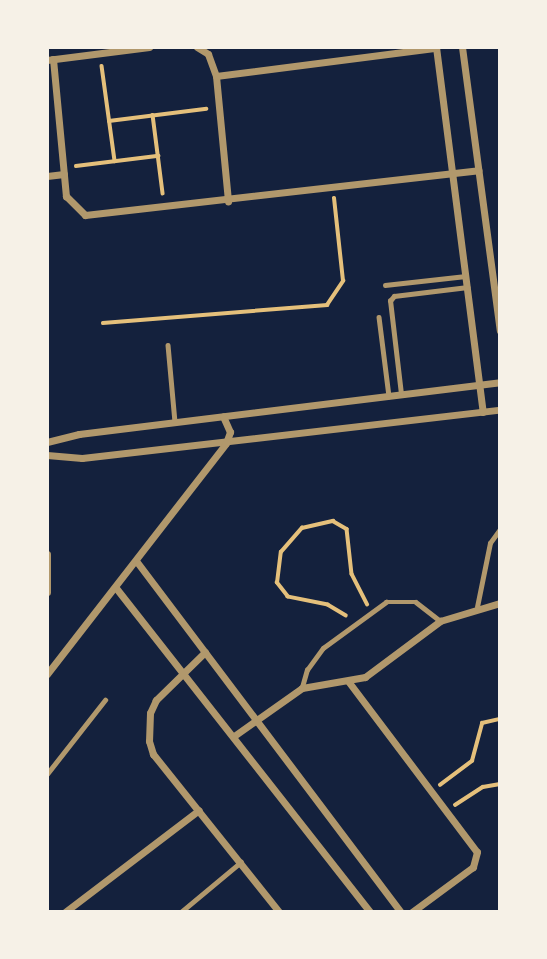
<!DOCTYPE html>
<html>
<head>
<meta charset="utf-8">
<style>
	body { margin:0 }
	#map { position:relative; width:547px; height:959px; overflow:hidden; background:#14213d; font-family:Manrope,sans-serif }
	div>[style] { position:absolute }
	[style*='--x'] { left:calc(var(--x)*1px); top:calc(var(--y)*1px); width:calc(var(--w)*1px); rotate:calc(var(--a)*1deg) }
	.path>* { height:3.5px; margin:-1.75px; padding:0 1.75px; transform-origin:1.75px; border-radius:1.75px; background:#e5c07b }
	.service>* { height:4.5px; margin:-2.25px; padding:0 2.25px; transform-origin:2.25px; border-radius:2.25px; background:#b1986c }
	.minor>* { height:7px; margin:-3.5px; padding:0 3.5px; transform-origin:3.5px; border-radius:3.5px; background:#b1986c }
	span { translate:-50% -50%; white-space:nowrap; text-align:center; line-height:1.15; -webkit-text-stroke:6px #f6f1e7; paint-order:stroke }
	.frame { position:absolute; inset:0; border:49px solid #f6f1e7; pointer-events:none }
</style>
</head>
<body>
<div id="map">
	<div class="path">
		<div style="--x:102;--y:66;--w:96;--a:82.2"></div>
		<div style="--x:153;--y:115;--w:79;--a:82.7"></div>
		<div style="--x:109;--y:121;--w:98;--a:-7.1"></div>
		<div style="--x:76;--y:166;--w:83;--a:-7"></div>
		<div style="--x:103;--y:323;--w:225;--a:-4.6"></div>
		<div style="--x:327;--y:305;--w:29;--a:-56"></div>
		<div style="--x:343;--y:281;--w:83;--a:-96.2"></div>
		<div style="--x:346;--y:616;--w:21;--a:-149"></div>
		<div style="--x:328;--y:605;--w:41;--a:-168.7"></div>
		<div style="--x:288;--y:597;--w:18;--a:-128"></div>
		<div style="--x:277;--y:583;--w:31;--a:-83"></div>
		<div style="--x:281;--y:552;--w:32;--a:-49"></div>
		<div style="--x:302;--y:528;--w:32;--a:-13"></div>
		<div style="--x:333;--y:521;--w:16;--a:30"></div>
		<div style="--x:347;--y:529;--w:45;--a:83.7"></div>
		<div style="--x:352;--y:574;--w:34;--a:63"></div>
		<div style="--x:440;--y:785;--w:40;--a:-37"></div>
		<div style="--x:472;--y:761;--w:39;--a:-75"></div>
		<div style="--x:482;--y:723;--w:18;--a:-13"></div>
		<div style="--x:455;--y:805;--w:33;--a:-33"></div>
		<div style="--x:483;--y:787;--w:17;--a:-10"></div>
	</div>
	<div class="service">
		<div style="--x:385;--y:285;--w:81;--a:-6.4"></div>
		<div style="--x:379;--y:317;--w:80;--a:82.8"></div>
		<div style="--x:168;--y:345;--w:77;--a:84.8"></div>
		<div style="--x:401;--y:394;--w:94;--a:-96.7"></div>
		<div style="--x:390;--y:301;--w:6;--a:-51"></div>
		<div style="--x:394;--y:296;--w:74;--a:-7"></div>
		<div style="--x:477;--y:607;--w:65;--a:-78.5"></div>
		<div style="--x:490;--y:543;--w:17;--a:-54"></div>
		<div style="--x:302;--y:687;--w:18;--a:-74"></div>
		<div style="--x:307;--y:670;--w:27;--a:-54"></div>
		<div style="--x:323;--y:648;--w:78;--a:-36.1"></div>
		<div style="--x:386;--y:602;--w:30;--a:0"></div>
		<div style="--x:416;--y:602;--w:31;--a:38"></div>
		<div style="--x:47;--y:774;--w:94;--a:-51.9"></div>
		<div style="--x:181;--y:912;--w:78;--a:-39.8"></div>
	</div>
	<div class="minor">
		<div style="--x:197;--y:47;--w:13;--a:32"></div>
		<div style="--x:208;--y:54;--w:23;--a:70"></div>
		<div style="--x:216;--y:76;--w:126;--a:84.5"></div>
		<div style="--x:436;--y:47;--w:368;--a:82.7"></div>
		<div style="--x:462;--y:47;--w:286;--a:82.4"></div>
		<div style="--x:53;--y:59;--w:138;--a:84.6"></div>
		<div style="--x:66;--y:196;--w:27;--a:45"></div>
		<div style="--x:85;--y:215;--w:396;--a:-6.5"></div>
		<div style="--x:47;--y:60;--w:103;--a:-7.3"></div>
		<div style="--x:216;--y:76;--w:222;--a:-7.3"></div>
		<div style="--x:47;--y:176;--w:17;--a:-7"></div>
		<div style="--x:47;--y:442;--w:33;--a:-14"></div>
		<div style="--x:79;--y:434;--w:424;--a:-7"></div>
		<div style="--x:47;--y:455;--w:35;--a:5"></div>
		<div style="--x:82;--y:458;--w:421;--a:-6.6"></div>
		<div style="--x:47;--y:554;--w:38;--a:90"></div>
		<div style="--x:137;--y:562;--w:438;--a:53"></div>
		<div style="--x:116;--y:588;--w:412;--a:51.9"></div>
		<div style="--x:205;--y:652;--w:69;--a:135.6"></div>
		<div style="--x:156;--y:700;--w:14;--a:115"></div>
		<div style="--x:150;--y:713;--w:28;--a:92"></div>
		<div style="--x:149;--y:741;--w:14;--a:73"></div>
		<div style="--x:153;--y:754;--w:202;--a:51.4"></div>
		<div style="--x:47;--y:674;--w:292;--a:-52.2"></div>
		<div style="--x:226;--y:443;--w:12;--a:-70"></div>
		<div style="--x:230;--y:432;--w:17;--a:-114"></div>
		<div style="--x:348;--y:681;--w:214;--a:53"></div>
		<div style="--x:477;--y:852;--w:16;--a:105"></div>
		<div style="--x:473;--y:867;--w:76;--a:143.6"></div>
		<div style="--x:234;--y:736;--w:83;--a:-35.2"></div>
		<div style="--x:302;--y:688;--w:64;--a:-9.9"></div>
		<div style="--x:365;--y:677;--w:94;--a:-36.7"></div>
		<div style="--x:440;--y:621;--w:63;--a:-16.7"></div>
		<div style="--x:65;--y:912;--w:168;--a:-37.3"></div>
	</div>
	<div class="frame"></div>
</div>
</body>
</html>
